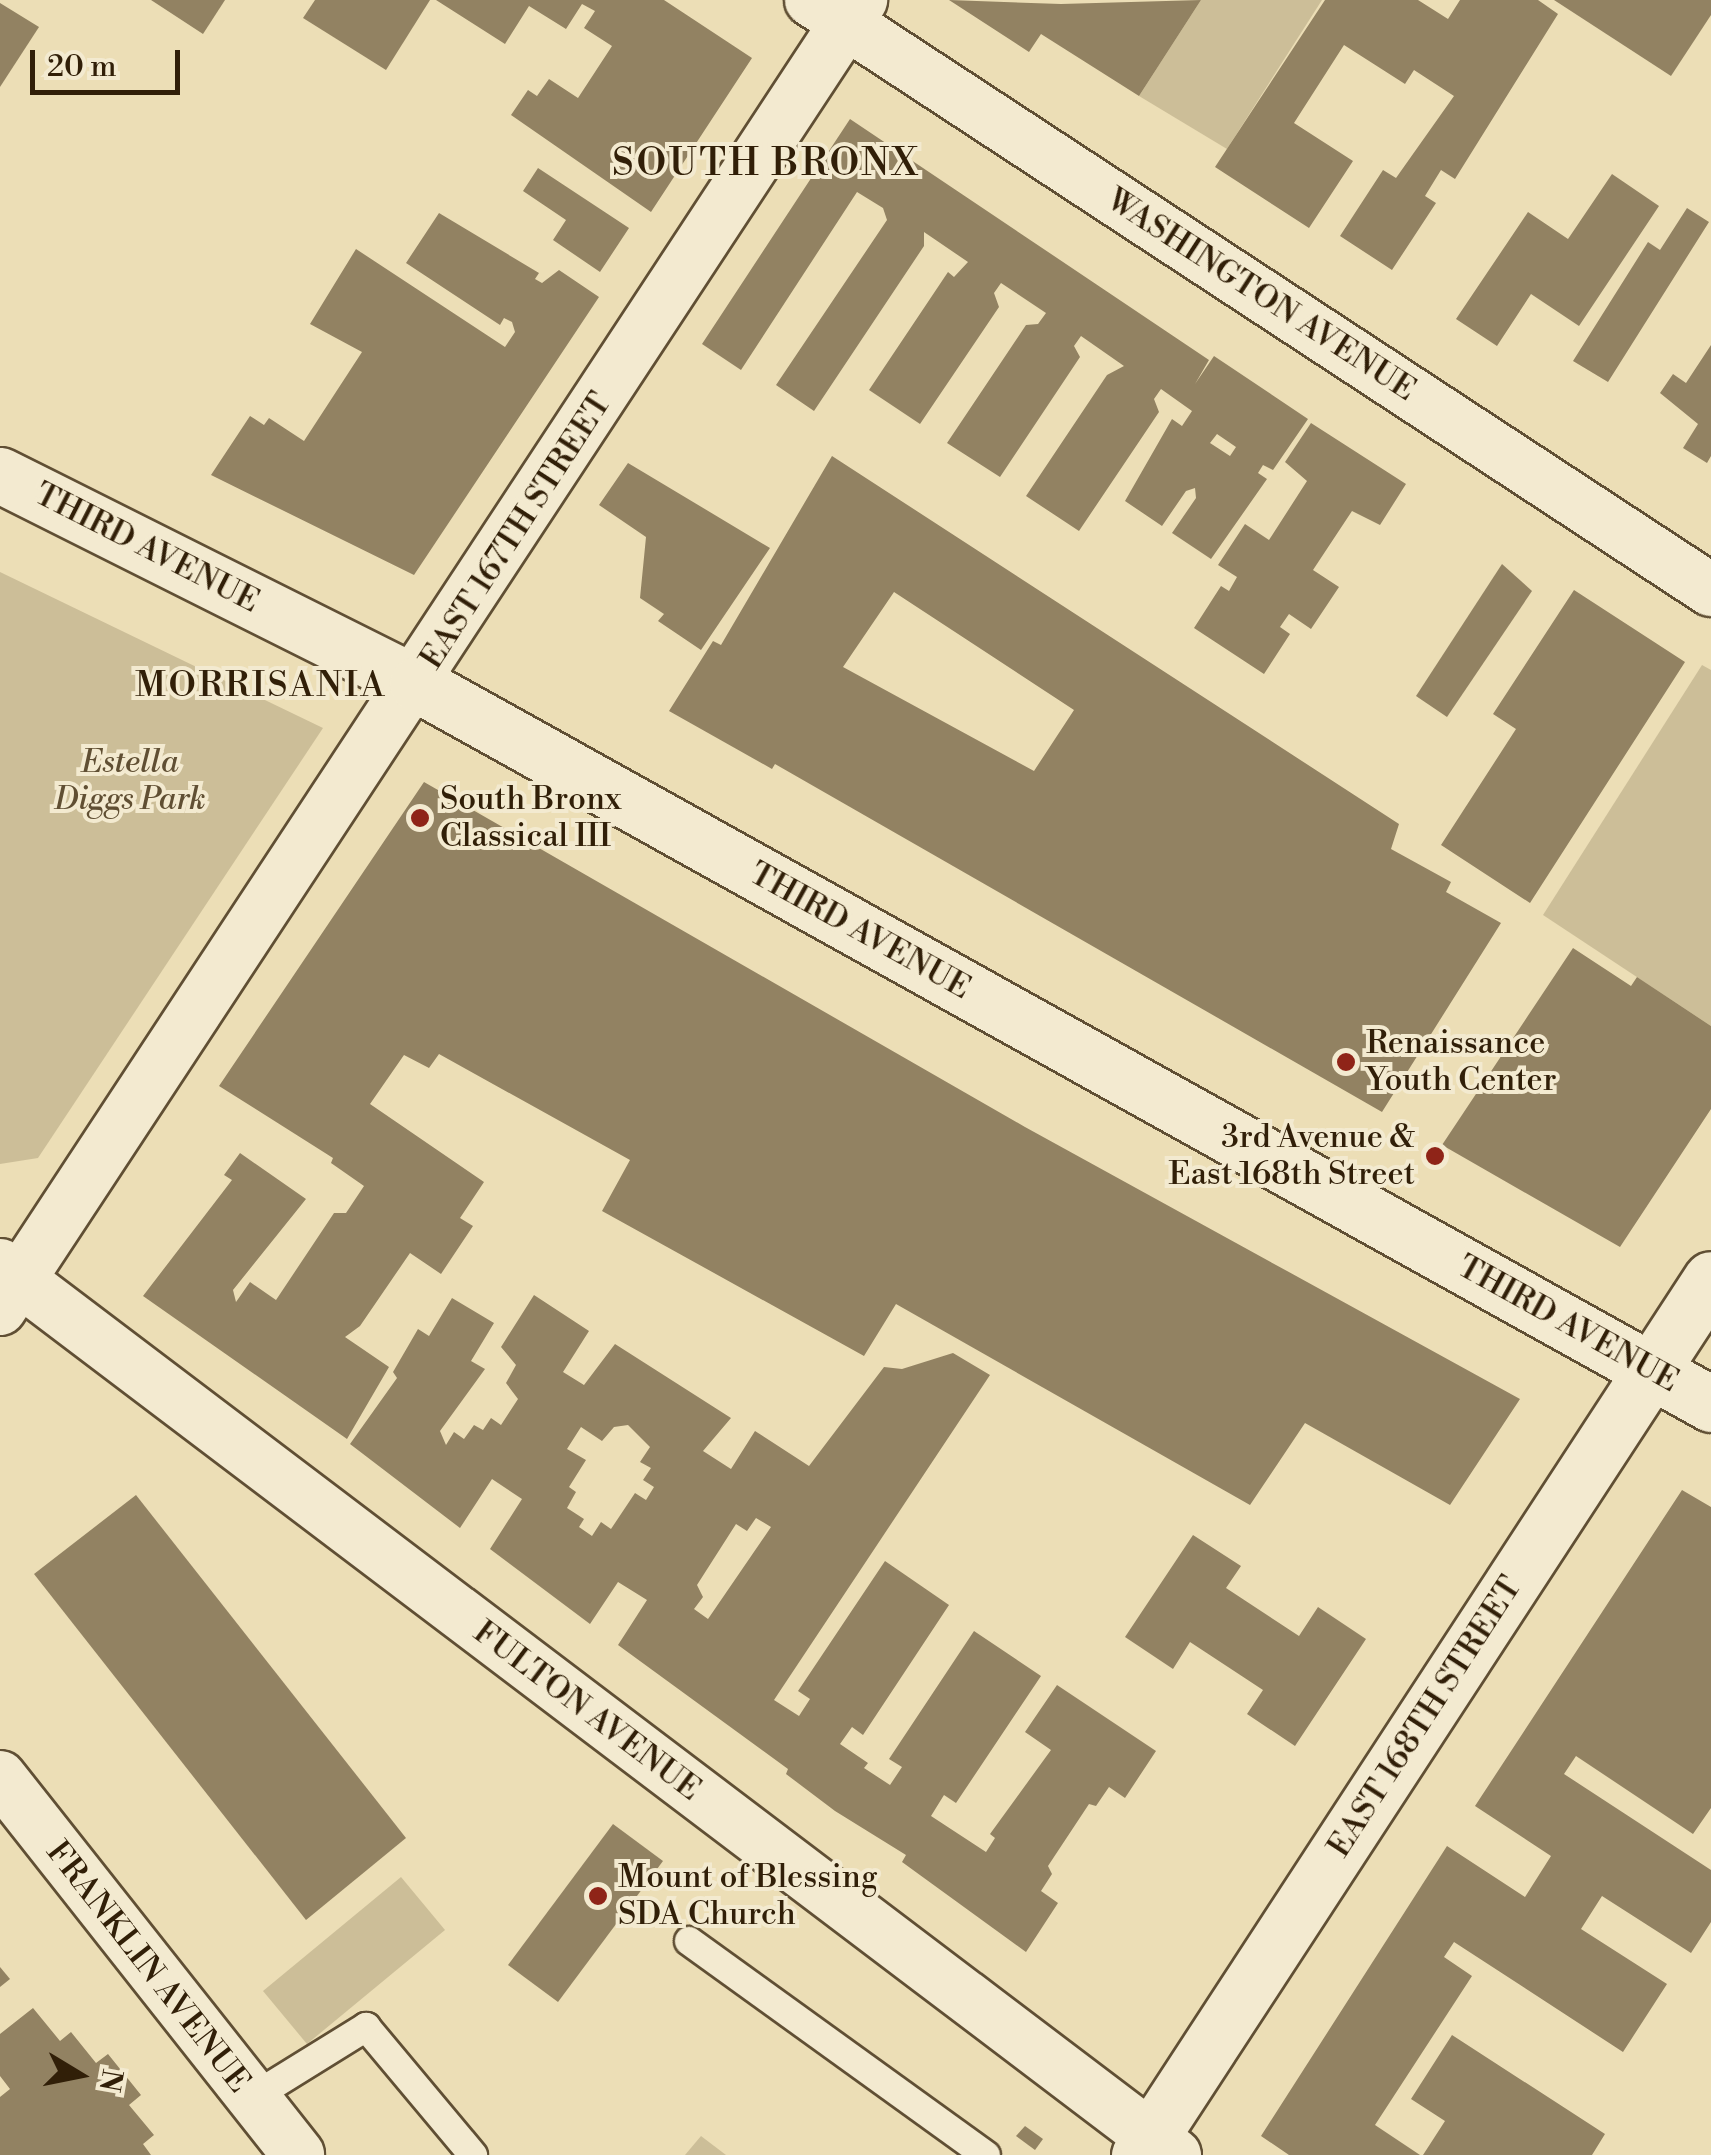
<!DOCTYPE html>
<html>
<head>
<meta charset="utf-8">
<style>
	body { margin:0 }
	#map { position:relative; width:1711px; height:2155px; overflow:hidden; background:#ecdeb6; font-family:"Libre Bodoni",serif }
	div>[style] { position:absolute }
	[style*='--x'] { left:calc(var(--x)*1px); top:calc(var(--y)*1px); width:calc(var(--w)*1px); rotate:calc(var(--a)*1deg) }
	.green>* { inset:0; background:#ccbe98 }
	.building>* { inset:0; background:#928262 }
	.roads { filter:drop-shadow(2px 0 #604f34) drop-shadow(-2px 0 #604f34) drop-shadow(0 2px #604f34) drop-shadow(0 -2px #604f34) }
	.service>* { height:28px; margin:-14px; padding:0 14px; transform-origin:14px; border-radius:14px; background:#f3ead0 }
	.minor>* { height:52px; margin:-26px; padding:0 26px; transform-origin:26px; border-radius:26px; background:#f3ead0 }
	.tertiary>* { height:55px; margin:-27.5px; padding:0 27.5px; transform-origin:27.5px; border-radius:27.5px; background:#f3ead0 }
	.secondary>* { height:55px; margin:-27.5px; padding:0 27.5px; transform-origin:27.5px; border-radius:27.5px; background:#f3ead0 }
	.dots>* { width:28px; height:28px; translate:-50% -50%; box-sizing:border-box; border:5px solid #f3ead0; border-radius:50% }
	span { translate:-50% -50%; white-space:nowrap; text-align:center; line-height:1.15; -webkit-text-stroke:8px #f3ead0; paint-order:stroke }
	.street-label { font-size:32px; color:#311f08 }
	.park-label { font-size:32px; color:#604f33; font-style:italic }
	.poi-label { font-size:32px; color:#311f08 }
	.left { translate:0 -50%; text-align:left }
	.right { translate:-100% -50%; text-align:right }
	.neighbourhood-label { font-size:35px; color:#311f08; letter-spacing:2.5px }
	.quarter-label { font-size:38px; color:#311f08; letter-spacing:2.5px }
	.north { position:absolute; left:30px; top:2025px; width:100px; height:100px; -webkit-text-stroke:8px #f3ead0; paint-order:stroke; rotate:100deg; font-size:28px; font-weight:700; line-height:40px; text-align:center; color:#311f08 }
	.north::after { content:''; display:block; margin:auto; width:35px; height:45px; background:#311f08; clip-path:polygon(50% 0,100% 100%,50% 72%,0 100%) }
	.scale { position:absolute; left:30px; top:50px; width:150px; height:45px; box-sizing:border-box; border:5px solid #311f08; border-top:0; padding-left:12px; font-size:30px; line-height:35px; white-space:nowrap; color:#311f08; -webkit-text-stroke:8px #f3ead0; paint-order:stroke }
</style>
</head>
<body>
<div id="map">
	<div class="green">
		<div style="clip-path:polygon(1201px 0,1322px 0,1227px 149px,1139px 96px)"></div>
		<div style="clip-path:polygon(0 572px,323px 728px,38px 1158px,0 1164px)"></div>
		<div style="clip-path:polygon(1702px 665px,1711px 670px,1711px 1026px,1543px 915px)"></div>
		<div style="clip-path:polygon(401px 1877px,445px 1930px,307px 2044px,263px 1991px)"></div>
		<div style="clip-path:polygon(701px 2136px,726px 2155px,685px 2155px)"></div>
	</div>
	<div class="building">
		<div style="clip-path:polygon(151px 0,225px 0,203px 34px)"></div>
		<div style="clip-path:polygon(315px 0,430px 0,386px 70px,303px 18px)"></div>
		<div style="clip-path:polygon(436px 0,664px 0,752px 58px,651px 212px,511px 115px,528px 90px,537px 96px,549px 79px,578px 98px,612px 46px,584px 28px,595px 11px,582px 4px,566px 29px,529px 6px,505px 44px)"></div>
		<div style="clip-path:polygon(949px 0,1061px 4px,1201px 0,1139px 96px,1041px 34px,1029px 52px)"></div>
		<div style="clip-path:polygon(1325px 0,1418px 0,1448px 19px,1460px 0,1538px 0,1558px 14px,1455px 179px,1441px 170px,1425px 196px,1436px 203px,1392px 270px,1340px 236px,1383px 170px,1396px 178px,1454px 96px,1414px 70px,1405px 84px,1344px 45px,1294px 123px,1353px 161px,1309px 228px,1215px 167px)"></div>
		<div style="clip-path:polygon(1554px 0,1711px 0,1711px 15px,1671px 76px)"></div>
		<div style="clip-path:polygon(0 3px,39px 27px,0 87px)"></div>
		<div style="clip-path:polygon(evenodd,850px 119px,1209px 360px,1195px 384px,1214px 356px,1308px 419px,1273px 470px,1263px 465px,1258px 473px,1267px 479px,1211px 559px,1172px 533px,1196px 498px,1195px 488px,1186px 491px,1162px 526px,1125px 501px,1172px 419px,1182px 426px,1192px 411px,1161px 389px,1154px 399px,1159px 412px,1079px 531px,1026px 496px,1107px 375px,1124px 366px,1081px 336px,1074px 346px,1080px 357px,1000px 477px,947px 443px,1026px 325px,1038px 324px,1046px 313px,1001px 283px,994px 293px,999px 307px,920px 424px,869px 390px,948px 272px,954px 277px,968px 262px,924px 232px,924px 246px,814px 411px,776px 385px,887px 220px,883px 208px,857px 192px,741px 370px,702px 344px,850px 119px,1217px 434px,1236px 447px,1230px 456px,1210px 443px,1217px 434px)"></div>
		<div style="clip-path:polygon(538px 168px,629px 228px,600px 272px,553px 240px,566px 220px,523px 191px)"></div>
		<div style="clip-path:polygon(1612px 174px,1659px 206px,1579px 326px,1531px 294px,1497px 346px,1456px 319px,1528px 212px,1568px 239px)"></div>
		<div style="clip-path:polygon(1687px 208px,1709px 222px,1608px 382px,1573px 361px,1648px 242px,1660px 250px)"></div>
		<div style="clip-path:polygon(439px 213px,539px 273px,535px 279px,542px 283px,559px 270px,599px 297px,414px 575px,211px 475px,250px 416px,264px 425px,269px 418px,304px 441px,362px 352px,310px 324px,356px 249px,505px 347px,515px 332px,512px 322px,504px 318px,500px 325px,406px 263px)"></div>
		<div style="clip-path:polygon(1711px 345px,1711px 456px,1707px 463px,1683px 448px,1698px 424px,1660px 393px,1673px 374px,1686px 383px)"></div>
		<div style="clip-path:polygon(1311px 423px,1406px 484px,1380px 525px,1352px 511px,1313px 570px,1339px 587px,1311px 629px,1289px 614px,1280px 627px,1290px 634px,1264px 674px,1194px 628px,1221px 586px,1229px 591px,1237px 577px,1218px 565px,1245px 524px,1269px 540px,1307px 481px,1285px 462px)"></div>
		<div style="clip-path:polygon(evenodd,832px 456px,1399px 824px,1391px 849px,1451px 882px,1446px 892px,1501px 923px,1382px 1112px,775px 764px,772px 769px,669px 711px,713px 641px,721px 645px,832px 456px,894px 592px,1074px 710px,1034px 771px,843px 667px,894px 592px)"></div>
		<div style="clip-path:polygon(628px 463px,770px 548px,701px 650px,658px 621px,664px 614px,640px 598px,646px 537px,599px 505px)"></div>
		<div style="clip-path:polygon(1502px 564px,1532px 591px,1447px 717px,1416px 696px)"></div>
		<div style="clip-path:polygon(1574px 590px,1685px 662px,1530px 903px,1441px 845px,1516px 729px,1493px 714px)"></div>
		<div style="clip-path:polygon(424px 782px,1025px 1127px,1520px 1399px,1450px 1505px,1305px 1423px,1250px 1505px,896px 1304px,864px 1356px,602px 1211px,630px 1160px,439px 1054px,429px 1068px,404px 1055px,370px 1104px,484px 1182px,460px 1218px,473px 1226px,441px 1274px,410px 1253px,360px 1326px,345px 1337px,389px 1367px,347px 1439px,143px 1296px,232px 1180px,224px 1175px,240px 1153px,306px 1199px,233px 1290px,236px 1302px,250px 1282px,276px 1300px,334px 1213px,346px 1213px,364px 1186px,331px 1163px,333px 1158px,219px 1086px)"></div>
		<div style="clip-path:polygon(1573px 948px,1631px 986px,1637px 977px,1711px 1026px,1711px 1109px,1620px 1247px,1442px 1145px)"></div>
		<div style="clip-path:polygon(evenodd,534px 1295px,589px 1331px,563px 1372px,584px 1385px,615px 1344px,731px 1418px,703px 1451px,731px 1469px,755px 1431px,809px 1466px,884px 1367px,902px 1369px,953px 1353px,990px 1375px,774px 1700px,799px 1716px,810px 1699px,798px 1691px,885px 1561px,949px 1605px,863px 1735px,852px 1727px,840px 1744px,868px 1763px,864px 1768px,890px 1785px,902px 1767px,889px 1759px,974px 1631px,1041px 1676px,956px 1803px,944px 1795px,931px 1816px,986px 1852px,995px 1838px,990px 1834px,1051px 1750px,1025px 1732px,1057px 1685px,1156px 1751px,1125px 1798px,1109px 1787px,1096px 1806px,1089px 1804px,1048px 1866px,1052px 1874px,1041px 1891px,1058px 1903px,1026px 1952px,902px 1862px,906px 1855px,835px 1811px,786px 1774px,788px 1769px,618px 1645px,647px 1600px,618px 1582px,590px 1624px,490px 1549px,522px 1499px,492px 1479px,460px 1528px,350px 1444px,397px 1378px,393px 1372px,418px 1329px,429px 1336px,452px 1298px,494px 1323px,471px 1361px,485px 1369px,440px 1431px,446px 1445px,454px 1432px,464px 1439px,474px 1425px,483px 1430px,491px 1418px,501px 1425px,518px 1399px,506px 1383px,516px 1365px,501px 1347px,534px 1295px,628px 1425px,650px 1447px,640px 1462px,651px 1468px,643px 1480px,654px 1487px,646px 1500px,635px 1493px,611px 1529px,601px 1522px,592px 1536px,579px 1527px,584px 1519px,567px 1508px,576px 1492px,569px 1487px,586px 1460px,567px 1449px,581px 1427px,602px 1441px,614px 1427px,628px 1425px,534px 1295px,756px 1518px,771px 1527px,708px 1619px,694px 1609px,703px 1597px,697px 1585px,736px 1524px,747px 1531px,756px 1518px)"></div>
		<div style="clip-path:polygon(1682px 1490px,1711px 1507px,1711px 1808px,1693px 1834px,1576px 1756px,1564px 1774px,1711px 1870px,1711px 1922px,1691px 1953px,1602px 1896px,1581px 1929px,1667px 1984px,1623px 2052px,1454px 1942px,1444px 1957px,1472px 1976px,1375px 2125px,1420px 2155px,1289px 2155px,1261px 2136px,1447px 1846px,1525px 1897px,1551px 1856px,1475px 1806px)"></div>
		<div style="clip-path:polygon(136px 1495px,406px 1838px,306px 1920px,34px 1574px)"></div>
		<div style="clip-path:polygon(1193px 1535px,1241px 1566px,1226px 1588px,1299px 1636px,1318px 1607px,1366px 1639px,1295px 1746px,1247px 1714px,1263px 1690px,1190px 1642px,1173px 1669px,1125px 1637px)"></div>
		<div style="clip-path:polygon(613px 1824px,663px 1861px,558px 2002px,508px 1965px)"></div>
		<div style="clip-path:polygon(0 1967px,10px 1979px,0 1987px)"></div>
		<div style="clip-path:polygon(33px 2008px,60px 2041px,71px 2032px,96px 2063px,108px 2054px,141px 2095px,129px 2105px,154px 2135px,143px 2144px,151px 2155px,0 2155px,0 2097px,10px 2089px,0 2076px,0 2034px)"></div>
		<div style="clip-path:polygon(1452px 2035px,1605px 2134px,1592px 2155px,1423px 2155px,1445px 2121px,1411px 2099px)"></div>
		<div style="clip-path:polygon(1025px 2126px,1043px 2139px,1035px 2150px,1016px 2136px)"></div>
	</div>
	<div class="roads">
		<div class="service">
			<div style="--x:689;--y:1941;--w:366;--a:35.8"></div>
			<div style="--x:250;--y:2099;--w:137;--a:-31.8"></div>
			<div style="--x:366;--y:2027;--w:167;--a:50.1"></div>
		</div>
		<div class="minor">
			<div style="--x:811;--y:0;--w:1076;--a:33.25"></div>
			<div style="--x:0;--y:1265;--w:1474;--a:37.14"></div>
			<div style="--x:0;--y:1309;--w:1567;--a:-56.66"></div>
			<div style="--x:0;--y:1777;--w:481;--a:51.7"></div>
		</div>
		<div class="tertiary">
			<div style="--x:1139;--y:2155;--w:1046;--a:-56.86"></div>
		</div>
		<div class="secondary">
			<div style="--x:0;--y:475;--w:466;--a:26.6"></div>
			<div style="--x:417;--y:684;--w:1481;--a:29.09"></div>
		</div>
	</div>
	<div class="dots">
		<div style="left:420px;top:818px;background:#8f2418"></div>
		<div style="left:1346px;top:1062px;background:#8f2418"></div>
		<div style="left:1435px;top:1156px;background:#8f2418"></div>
		<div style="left:598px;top:1896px;background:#8f2418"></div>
	</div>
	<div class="street-label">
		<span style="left:1261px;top:295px;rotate:33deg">WASHINGTON AVENUE</span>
		<span style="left:516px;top:531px;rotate:-57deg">EAST 167TH STREET</span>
		<span style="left:147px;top:548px;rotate:27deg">THIRD AVENUE</span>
		<span style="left:860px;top:931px;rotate:29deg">THIRD AVENUE</span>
		<span style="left:1568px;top:1324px;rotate:29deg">THIRD AVENUE</span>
		<span style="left:587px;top:1711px;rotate:37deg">FULTON AVENUE</span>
		<span style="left:1425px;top:1717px;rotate:-57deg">EAST 168TH STREET</span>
		<span style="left:148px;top:1967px;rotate:52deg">FRANKLIN AVENUE</span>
	</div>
	<div class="park-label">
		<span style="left:130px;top:781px">Estella<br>Diggs Park</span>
	</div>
	<div class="poi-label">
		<span class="left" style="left:440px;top:818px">South Bronx<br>Classical III</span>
		<span class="left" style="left:1366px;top:1062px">Renaissance<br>Youth Center</span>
		<span class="right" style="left:1415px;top:1156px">3rd Avenue &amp;<br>East 168th Street</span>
		<span class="left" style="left:618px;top:1896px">Mount of Blessing<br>SDA Church</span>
	</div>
	<div class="neighbourhood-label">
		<span style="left:261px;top:686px">MORRISANIA</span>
	</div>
	<div class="quarter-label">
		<span style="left:766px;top:164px">SOUTH BRONX</span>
	</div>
	<div class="north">N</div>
	<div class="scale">20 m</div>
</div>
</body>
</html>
